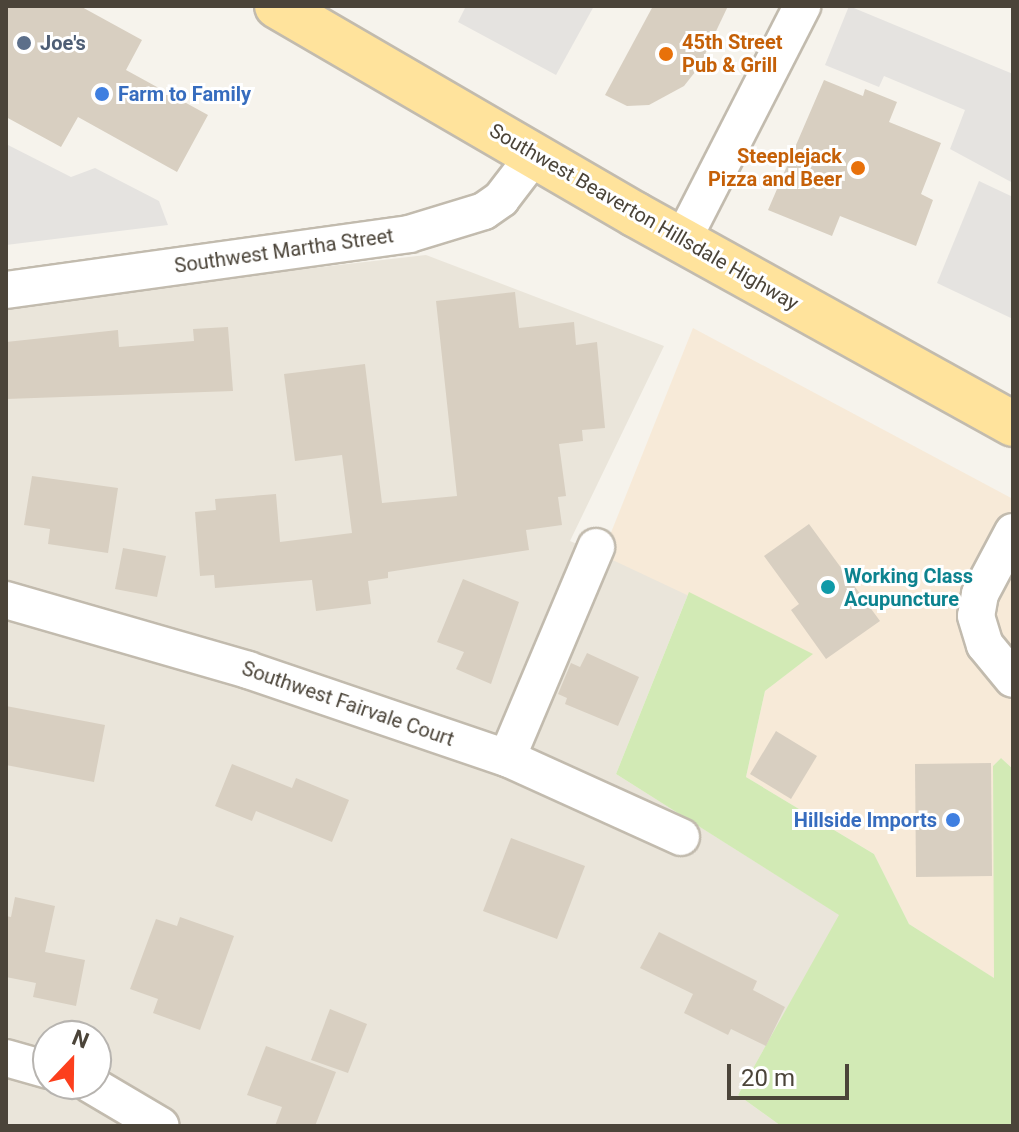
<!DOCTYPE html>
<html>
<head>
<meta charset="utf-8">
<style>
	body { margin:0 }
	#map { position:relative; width:1019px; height:1132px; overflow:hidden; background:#f6f3ec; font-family:Roboto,sans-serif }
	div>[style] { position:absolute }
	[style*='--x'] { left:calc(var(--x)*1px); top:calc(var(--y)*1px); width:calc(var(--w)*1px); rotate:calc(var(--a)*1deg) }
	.residential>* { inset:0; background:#eae5da }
	.commercial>* { inset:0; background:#f7ead8 }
	.green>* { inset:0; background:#d2eab5 }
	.parking>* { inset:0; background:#e5e3e0 }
	.building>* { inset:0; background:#d8cfc1 }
	.roads { filter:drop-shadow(2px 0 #c2bbae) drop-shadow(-2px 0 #c2bbae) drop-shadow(0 2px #c2bbae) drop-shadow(0 -2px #c2bbae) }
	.minor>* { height:36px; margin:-18px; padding:0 18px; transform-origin:18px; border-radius:18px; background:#fff }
	.primary>* { height:44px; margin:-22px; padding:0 22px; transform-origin:22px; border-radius:22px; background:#ffe39c }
	.dots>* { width:22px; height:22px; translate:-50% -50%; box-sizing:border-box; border:4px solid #fff; border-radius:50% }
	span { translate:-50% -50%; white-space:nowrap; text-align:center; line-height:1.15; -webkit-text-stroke:6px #fff; paint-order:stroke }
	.food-label { font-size:20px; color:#c56008; font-weight:700 }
	.left { translate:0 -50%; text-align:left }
	.right { translate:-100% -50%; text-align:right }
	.service-label { font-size:20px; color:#4e5e75; font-weight:700 }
	.shop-label { font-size:20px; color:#366cbe; font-weight:700 }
	.street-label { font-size:20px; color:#4b4439 }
	.culture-label { font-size:20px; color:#0d838f; font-weight:700 }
	.frame { position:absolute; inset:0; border:8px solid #4b4439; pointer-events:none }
	.north { position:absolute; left:32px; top:1020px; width:80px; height:80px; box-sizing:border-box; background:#fff; border:2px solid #b7b4b0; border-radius:50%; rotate:22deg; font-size:22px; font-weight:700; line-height:32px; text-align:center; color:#4b4439 }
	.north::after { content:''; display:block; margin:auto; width:28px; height:36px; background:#fc3f1d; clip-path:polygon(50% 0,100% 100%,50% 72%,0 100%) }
	.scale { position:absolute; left:727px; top:1064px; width:122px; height:36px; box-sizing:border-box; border:4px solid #4b4439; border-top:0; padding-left:10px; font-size:24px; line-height:28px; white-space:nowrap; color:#4b4439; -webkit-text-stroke:6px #fff; paint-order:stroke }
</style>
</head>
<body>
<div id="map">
	<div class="residential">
		<div style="clip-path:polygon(evenodd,426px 255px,664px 346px,570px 541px,689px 592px,616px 774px,840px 915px,738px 1095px,781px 1126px,6px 1126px,6px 303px,426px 255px,48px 1036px,96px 1036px,96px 1084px,48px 1084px,48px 1036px)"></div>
	</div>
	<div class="commercial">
		<div style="clip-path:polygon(693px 328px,1013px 499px,1013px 769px,1001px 758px,993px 766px,995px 979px,909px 924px,874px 854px,746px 777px,765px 691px,812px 654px,602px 555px)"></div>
	</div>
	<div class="green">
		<div style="clip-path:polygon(689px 592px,813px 654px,765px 691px,746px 777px,874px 854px,909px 924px,994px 978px,993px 766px,1001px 758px,1013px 769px,1013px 1126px,781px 1126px,738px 1095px,839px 915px,616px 774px)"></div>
	</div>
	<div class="parking">
		<div style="clip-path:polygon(466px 6px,594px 6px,556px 75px,458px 22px)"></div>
		<div style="clip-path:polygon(849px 6px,1013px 74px,1013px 183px,950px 149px,965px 110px,884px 76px,879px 87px,825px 65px)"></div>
		<div style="clip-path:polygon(6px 144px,71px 177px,95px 168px,159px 201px,168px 225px,6px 245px)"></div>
		<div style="clip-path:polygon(979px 181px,1013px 197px,1013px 319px,937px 283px)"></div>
	</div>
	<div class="building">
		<div style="clip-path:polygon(6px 6px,80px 6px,142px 40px,126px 70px,208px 115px,177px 172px,78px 117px,61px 147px,6px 117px)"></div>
		<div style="clip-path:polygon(653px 6px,728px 6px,699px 67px,684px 86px,649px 105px,627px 106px,605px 95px)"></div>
		<div style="clip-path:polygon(824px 80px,863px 96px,865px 89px,897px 102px,889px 122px,941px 143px,921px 194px,933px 200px,916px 246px,840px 216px,832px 236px,768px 210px)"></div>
		<div style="clip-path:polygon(515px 292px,519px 328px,574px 322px,576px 345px,597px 342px,605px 428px,582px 430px,583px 441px,559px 444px,566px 496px,558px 497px,562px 525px,526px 530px,529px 550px,388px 572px,388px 578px,368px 581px,371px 604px,316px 611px,312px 580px,215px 588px,214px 575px,200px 576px,195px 512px,216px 510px,215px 499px,276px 494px,280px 542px,352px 533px,342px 455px,295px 461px,284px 374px,365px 364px,382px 503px,457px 496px,436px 301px)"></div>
		<div style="clip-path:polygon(228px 327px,233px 391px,6px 399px,6px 342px,118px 330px,119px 347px,194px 341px,193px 329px)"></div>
		<div style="clip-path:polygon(32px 476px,118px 488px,108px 553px,48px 544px,50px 529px,24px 525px)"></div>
		<div style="clip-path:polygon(809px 524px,880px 621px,826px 659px,791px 610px,799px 604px,764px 556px)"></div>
		<div style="clip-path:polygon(123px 548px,166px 556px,157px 597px,115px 589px)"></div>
		<div style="clip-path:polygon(463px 579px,519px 602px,491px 684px,456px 669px,464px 652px,437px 642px)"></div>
		<div style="clip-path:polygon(587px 653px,639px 677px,618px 726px,565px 704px,567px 698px,558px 694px,571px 663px,580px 667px)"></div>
		<div style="clip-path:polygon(6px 706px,105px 725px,94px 782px,6px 765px)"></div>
		<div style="clip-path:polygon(776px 731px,817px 756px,791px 799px,750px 774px)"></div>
		<div style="clip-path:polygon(991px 763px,992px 876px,916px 877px,915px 764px)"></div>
		<div style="clip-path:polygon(232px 764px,292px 788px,296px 778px,349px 800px,332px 842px,256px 811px,252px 821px,215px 806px)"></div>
		<div style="clip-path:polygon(511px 838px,585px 866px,557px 939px,483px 911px)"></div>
		<div style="clip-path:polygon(15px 897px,55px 906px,45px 952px,85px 960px,76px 1006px,33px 997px,36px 983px,6px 977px,6px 916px,11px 917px)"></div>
		<div style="clip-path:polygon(180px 917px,234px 936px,200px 1030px,153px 1013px,158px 999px,130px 989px,156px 919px,177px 926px)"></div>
		<div style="clip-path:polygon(659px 932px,757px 981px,753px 990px,785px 1007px,766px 1046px,731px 1029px,728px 1035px,684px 1013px,693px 994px,640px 968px)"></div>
		<div style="clip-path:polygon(330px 1009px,367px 1024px,348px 1073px,311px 1060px)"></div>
		<div style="clip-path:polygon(266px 1046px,336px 1072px,315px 1126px,275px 1126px,282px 1107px,247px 1095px)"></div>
	</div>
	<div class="roads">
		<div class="minor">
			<div style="--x:682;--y:241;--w:264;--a:-62.9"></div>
			<div style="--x:6;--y:290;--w:407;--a:-7.9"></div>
			<div style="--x:409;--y:234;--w:78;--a:-17"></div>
			<div style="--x:484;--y:211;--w:21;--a:-35"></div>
			<div style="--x:501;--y:199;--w:54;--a:-52.5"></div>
			<div style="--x:1013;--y:532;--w:70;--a:118"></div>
			<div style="--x:980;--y:594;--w:22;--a:100"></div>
			<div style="--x:976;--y:616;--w:30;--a:73"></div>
			<div style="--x:985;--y:645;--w:44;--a:50.5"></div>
			<div style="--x:6;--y:600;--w:252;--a:16.1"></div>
			<div style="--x:248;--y:670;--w:274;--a:18.8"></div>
			<div style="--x:507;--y:758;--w:191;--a:24.4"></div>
			<div style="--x:507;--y:758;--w:229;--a:-67.1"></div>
			<div style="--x:6;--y:1058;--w:44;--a:15.9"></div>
			<div style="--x:90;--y:1084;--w:82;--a:30.6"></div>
		</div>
		<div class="primary">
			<div style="--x:277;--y:6;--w:415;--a:30.2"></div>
			<div style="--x:636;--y:215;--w:431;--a:29"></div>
		</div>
	</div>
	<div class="dots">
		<div style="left:24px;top:43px;background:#5c6f8a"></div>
		<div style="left:666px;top:54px;background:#e8710a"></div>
		<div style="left:102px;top:94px;background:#3f7fe0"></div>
		<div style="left:858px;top:168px;background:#e8710a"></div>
		<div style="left:828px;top:587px;background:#0f9aa8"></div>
		<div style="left:953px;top:820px;background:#3f7fe0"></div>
	</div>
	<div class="food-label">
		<span class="left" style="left:682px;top:54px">45th Street<br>Pub &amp; Grill</span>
		<span class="right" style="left:842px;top:168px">Steeplejack<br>Pizza and Beer</span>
	</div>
	<div class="service-label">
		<span class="left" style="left:40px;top:43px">Joe's</span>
	</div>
	<div class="shop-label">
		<span class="left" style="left:118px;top:94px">Farm to Family</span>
		<span class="right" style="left:937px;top:820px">Hillside Imports</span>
	</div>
	<div class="street-label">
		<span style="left:644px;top:217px;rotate:30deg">Southwest Beaverton Hillsdale Highway</span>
		<span style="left:284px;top:251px;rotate:-8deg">Southwest Martha Street</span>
		<span style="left:348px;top:704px;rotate:19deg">Southwest Fairvale Court</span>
	</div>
	<div class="culture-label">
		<span class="left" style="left:844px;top:588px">Working Class<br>Acupuncture</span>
	</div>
	<div class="frame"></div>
	<div class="north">N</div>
	<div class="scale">20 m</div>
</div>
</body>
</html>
